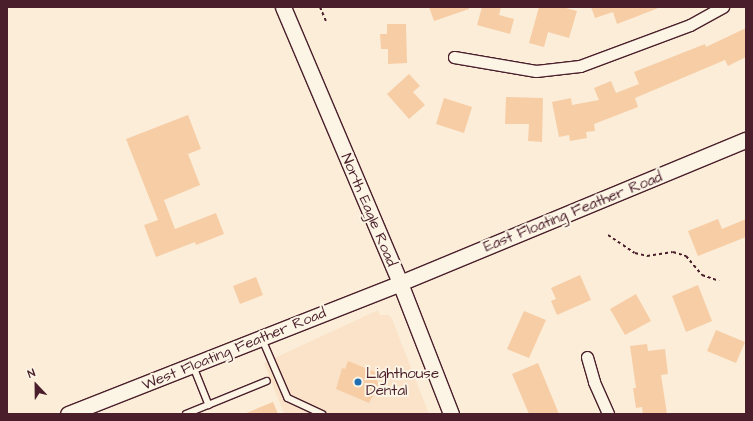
<!DOCTYPE html>
<html>
<head>
<meta charset="utf-8">
<style>
	body { margin:0 }
	#map { position:relative; width:753px; height:421px; overflow:hidden; background:#fbedd8; font-family:"Architects Daughter",sans-serif }
	div>[style] { position:absolute }
	[style*='--x'] { left:calc(var(--x)*1px); top:calc(var(--y)*1px); width:calc(var(--w)*1px); rotate:calc(var(--a)*1deg) }
	.built>* { inset:0; background:#fae3c9 }
	.building>* { inset:0; background:#f7cda6 }
	.path>* { height:2px; margin-top:-1px; transform-origin:0; background:repeating-linear-gradient(90deg,#4a1f2b 0 3px,transparent 0 6px) }
	.roads { filter:drop-shadow(1px 0 #4a1f2b) drop-shadow(-1px 0 #4a1f2b) drop-shadow(0 1px #4a1f2b) drop-shadow(0 -1px #4a1f2b) }
	.service>* { height:5.5px; margin:-2.75px; padding:0 2.75px; transform-origin:2.75px; border-radius:2.75px; background:#fcf5e5 }
	.minor>* { height:11px; margin:-5.5px; padding:0 5.5px; transform-origin:5.5px; border-radius:5.5px; background:#fcf5e5 }
	.secondary>* { height:15px; margin:-7.5px; padding:0 7.5px; transform-origin:7.5px; border-radius:7.5px; background:#fcf5e5 }
	.dots>* { width:11px; height:11px; translate:-50% -50%; box-sizing:border-box; border:2px solid #fcf5e5; border-radius:50% }
	span { translate:-50% -50%; white-space:nowrap; text-align:center; line-height:1.15; -webkit-text-stroke:4px #fcf5e5; paint-order:stroke }
	.street-label { font-size:15px; color:#4a1f2b }
	.poi-label { font-size:15px; color:#4a1f2b }
	.left { translate:0 -50%; text-align:left }
	.frame { position:absolute; inset:0; border:8px solid #4a1f2b; pointer-events:none }
	.north { position:absolute; left:16px; top:365px; width:40px; height:40px; -webkit-text-stroke:3px #fcf5e5; paint-order:stroke; rotate:338deg; font-size:11px; font-weight:700; line-height:16px; text-align:center; color:#4a1f2b }
	.north::after { content:''; display:block; margin:auto; width:14px; height:18px; background:#4a1f2b; clip-path:polygon(50% 0,100% 100%,50% 72%,0 100%) }
</style>
</head>
<body>
<div id="map">
	<div class="built">
		<div style="clip-path:polygon(378px 310px,380px 315px,389px 315px,392px 319px,429px 414px,284px 414px,264px 363px)"></div>
	</div>
	<div class="building">
		<div style="clip-path:polygon(429px 7px,469px 7px,469px 9px,434px 21px)"></div>
		<div style="clip-path:polygon(482px 7px,501px 7px,499px 15px,514px 19px,510px 34px,477px 25px)"></div>
		<div style="clip-path:polygon(539px 7px,562px 7px,577px 11px,569px 38px,548px 32px,544px 47px,529px 43px)"></div>
		<div style="clip-path:polygon(591px 7px,661px 7px,617px 24px,613px 12px,595px 18px)"></div>
		<div style="clip-path:polygon(387px 24px,406px 24px,407px 63px,388px 64px,388px 49px,381px 49px,380px 34px,387px 34px)"></div>
		<div style="clip-path:polygon(746px 28px,746px 57px,728px 66px,725px 60px,635px 98px,638px 107px,594px 124px,595px 131px,586px 132px,587px 138px,570px 141px,569px 135px,559px 137px,552px 102px,571px 98px,572px 105px,599px 100px,594px 88px,611px 81px,616px 93px,639px 84px,634px 72px,705px 44px,706px 47px)"></div>
		<div style="clip-path:polygon(409px 74px,420px 86px,413px 92px,425px 105px,409px 119px,387px 94px)"></div>
		<div style="clip-path:polygon(506px 97px,543px 98px,542px 142px,528px 141px,529px 124px,505px 124px)"></div>
		<div style="clip-path:polygon(444px 98px,472px 107px,464px 133px,436px 124px)"></div>
		<div style="clip-path:polygon(188px 115px,201px 149px,188px 154px,200px 185px,164px 200px,175px 229px,216px 213px,224px 234px,196px 245px,195px 242px,156px 257px,144px 225px,158px 220px,126px 139px)"></div>
		<div style="clip-path:polygon(718px 219px,722px 229px,746px 219px,746px 237px,698px 256px,688px 231px)"></div>
		<div style="clip-path:polygon(580px 275px,591px 300px,557px 315px,551px 301px,556px 299px,551px 288px)"></div>
		<div style="clip-path:polygon(256px 277px,263px 295px,240px 304px,233px 286px)"></div>
		<div style="clip-path:polygon(698px 285px,712px 321px,686px 332px,672px 296px)"></div>
		<div style="clip-path:polygon(636px 294px,651px 321px,625px 335px,610px 309px)"></div>
		<div style="clip-path:polygon(524px 311px,546px 320px,529px 358px,507px 349px)"></div>
		<div style="clip-path:polygon(716px 330px,745px 342px,736px 363px,707px 351px)"></div>
		<div style="clip-path:polygon(647px 344px,648px 351px,665px 349px,668px 374px,661px 375px,667px 414px,643px 414px,642px 407px,636px 408px,633px 388px,636px 388px,630px 346px)"></div>
		<div style="clip-path:polygon(348px 361px,380px 374px,377px 382px,380px 383px,369px 403px,336px 389px,342px 368px,345px 369px)"></div>
		<div style="clip-path:polygon(538px 363px,559px 414px,529px 414px,512px 374px)"></div>
		<div style="clip-path:polygon(273px 402px,278px 414px,244px 414px)"></div>
	</div>
	<div class="path">
		<div style="--x:320;--y:7;--w:15;--a:67"></div>
		<div style="--x:608;--y:235;--w:32;--a:34"></div>
		<div style="--x:635;--y:253;--w:12;--a:14"></div>
		<div style="--x:647;--y:256;--w:26;--a:-9"></div>
		<div style="--x:673;--y:252;--w:14;--a:17"></div>
		<div style="--x:686;--y:256;--w:25;--a:50"></div>
		<div style="--x:702;--y:275;--w:18;--a:19"></div>
	</div>
	<div class="roads">
		<div class="service">
			<div style="--x:262;--y:338;--w:65;--a:66.6"></div>
			<div style="--x:288;--y:398;--w:38;--a:25"></div>
			<div style="--x:193;--y:365;--w:43;--a:68.2"></div>
			<div style="--x:186;--y:414;--w:87;--a:-22.2"></div>
		</div>
		<div class="minor">
			<div style="--x:454;--y:57;--w:83;--a:9.7"></div>
			<div style="--x:536;--y:71;--w:44;--a:-6.5"></div>
			<div style="--x:580;--y:66;--w:117;--a:-20.4"></div>
			<div style="--x:690;--y:25;--w:38;--a:-29"></div>
			<div style="--x:587;--y:357;--w:26;--a:74"></div>
			<div style="--x:594;--y:382;--w:35;--a:66"></div>
		</div>
		<div class="secondary">
			<div style="--x:283;--y:7;--w:300;--a:67"></div>
			<div style="--x:400;--y:283;--w:141;--a:68.7"></div>
			<div style="--x:68;--y:414;--w:357;--a:-21.5"></div>
			<div style="--x:400;--y:283;--w:374;--a:-22.5"></div>
		</div>
	</div>
	<div class="dots">
		<div style="left:358px;top:382px;background:#1f6fb2"></div>
	</div>
	<div class="street-label">
		<span style="left:369px;top:210px;rotate:67deg">North Eagle Road</span>
		<span style="left:573px;top:212px;rotate:-22deg">East Floating Feather Road</span>
		<span style="left:234px;top:349px;rotate:-22deg">West Floating Feather Road</span>
	</div>
	<div class="poi-label">
		<span class="left" style="left:366px;top:382px">Lighthouse<br>Dental</span>
	</div>
	<div class="frame"></div>
	<div class="north">N</div>
</div>
</body>
</html>
